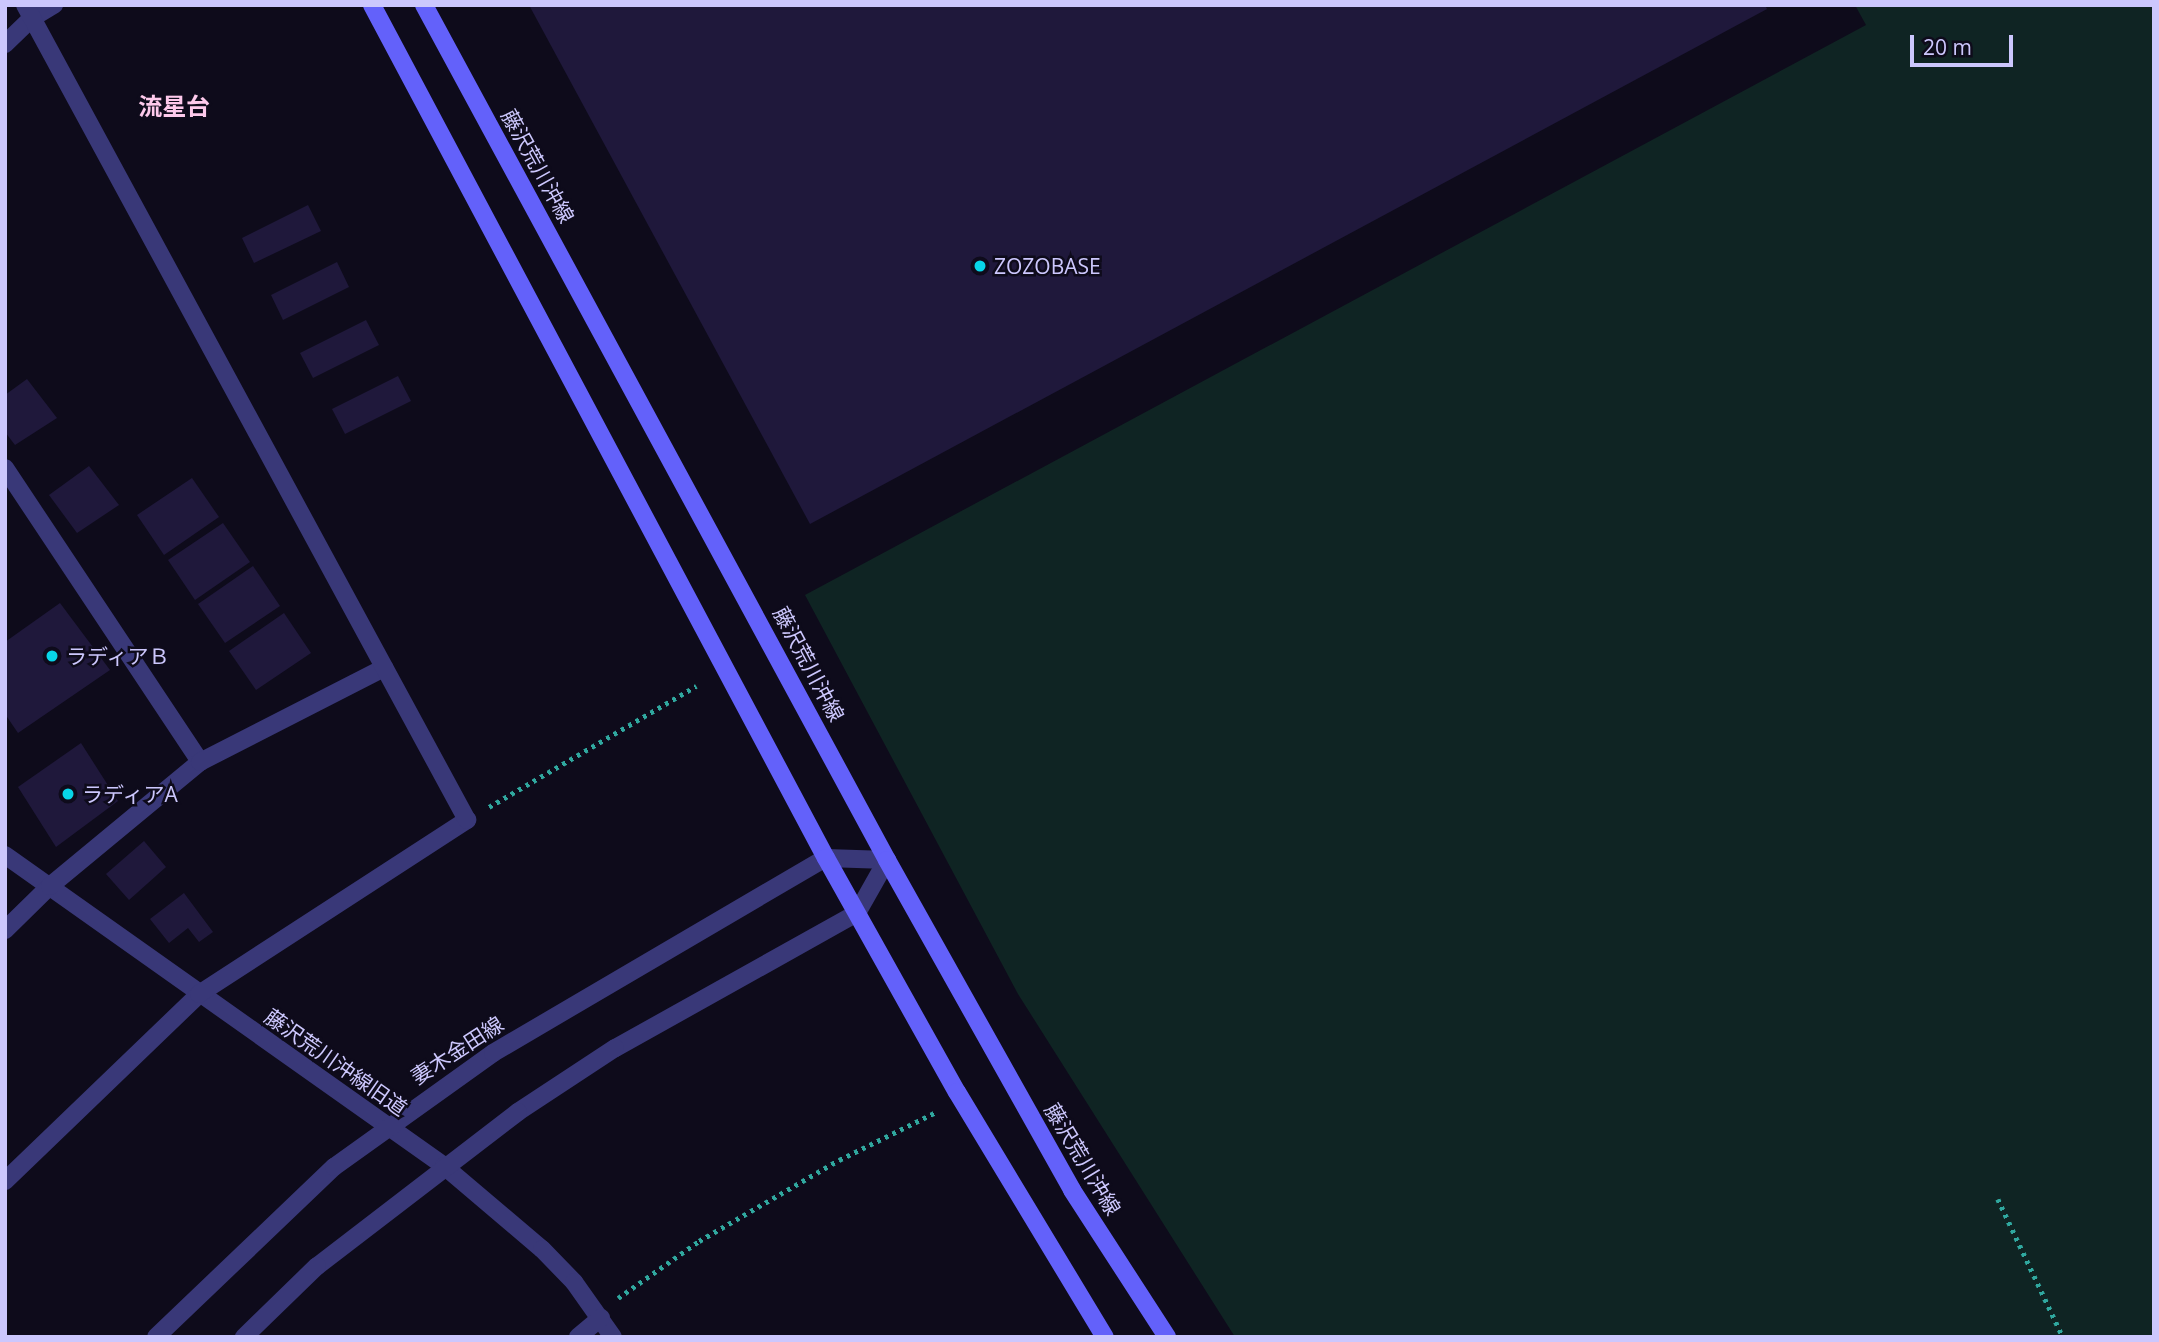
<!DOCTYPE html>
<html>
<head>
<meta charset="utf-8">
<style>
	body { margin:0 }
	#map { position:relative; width:2159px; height:1342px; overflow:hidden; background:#0e0b1b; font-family:"Open Sans","Noto Sans JP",sans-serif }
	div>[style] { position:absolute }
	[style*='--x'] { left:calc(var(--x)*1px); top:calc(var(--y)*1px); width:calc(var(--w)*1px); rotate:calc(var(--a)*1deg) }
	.green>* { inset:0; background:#0f2423 }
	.building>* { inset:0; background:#1f183b }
	.path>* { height:4.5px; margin-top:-2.25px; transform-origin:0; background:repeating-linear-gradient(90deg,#30a89f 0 3.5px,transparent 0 8.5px) }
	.minor>* { height:18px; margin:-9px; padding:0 9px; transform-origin:9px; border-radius:9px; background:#393878 }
	.tertiary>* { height:18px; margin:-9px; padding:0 9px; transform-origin:9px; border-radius:9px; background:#393878 }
	.secondary>* { height:18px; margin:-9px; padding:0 9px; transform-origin:9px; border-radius:9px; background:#6361fa }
	.dots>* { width:19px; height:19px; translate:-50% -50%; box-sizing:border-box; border:4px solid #0e0b1b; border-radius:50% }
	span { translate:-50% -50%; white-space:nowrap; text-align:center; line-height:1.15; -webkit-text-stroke:5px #0e0b1b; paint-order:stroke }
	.street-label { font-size:21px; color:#ccc7fd }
	.poi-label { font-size:21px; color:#ccc7fd }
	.left { translate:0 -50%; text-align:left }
	.quarter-label { font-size:24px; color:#fdc9eb; font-weight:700 }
	.frame { position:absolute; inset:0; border:7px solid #ccc7fd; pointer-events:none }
	.scale { position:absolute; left:1910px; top:35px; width:103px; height:32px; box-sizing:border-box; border:4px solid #ccc7fd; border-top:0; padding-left:9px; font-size:21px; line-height:24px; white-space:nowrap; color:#ccc7fd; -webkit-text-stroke:5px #0e0b1b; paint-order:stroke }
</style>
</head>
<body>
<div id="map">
	<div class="green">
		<div style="clip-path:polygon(1855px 5px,2154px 5px,2154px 1337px,1235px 1337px,1018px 994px,805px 595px,1866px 25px)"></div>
	</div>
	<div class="building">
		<div style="clip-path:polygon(529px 5px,1765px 5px,1767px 9px,810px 524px)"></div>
		<div style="clip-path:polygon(308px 205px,321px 231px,254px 263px,242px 238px)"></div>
		<div style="clip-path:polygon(337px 262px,349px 287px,283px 320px,271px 295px)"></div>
		<div style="clip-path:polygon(366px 320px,379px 345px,313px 378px,300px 353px)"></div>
		<div style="clip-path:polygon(398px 376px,411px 401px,345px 434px,332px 409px)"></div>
		<div style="clip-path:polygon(27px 379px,57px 418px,15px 445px,5px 432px,5px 395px)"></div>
		<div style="clip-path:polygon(89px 466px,119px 505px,77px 533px,49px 495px)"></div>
		<div style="clip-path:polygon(192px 478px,219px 517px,164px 555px,137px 515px)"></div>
		<div style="clip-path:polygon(223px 523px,250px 562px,195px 600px,168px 560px)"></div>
		<div style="clip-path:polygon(253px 566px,280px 606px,225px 643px,198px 604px)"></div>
		<div style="clip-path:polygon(60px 603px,110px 670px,18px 733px,5px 714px,5px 642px)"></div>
		<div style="clip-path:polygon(284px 613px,311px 653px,256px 690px,229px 651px)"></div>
		<div style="clip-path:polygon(81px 743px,118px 801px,56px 847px,18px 787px)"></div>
		<div style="clip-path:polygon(144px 841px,166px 867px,129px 900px,106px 874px)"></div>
		<div style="clip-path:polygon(184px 893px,213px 932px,199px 942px,188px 928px,169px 943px,150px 919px)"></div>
	</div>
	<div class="path">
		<div style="--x:489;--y:807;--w:240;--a:-30.3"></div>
		<div style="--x:1998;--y:1199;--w:153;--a:64.8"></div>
		<div style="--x:618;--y:1298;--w:99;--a:-35.1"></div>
		<div style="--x:699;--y:1241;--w:162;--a:-30.1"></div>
		<div style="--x:839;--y:1160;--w:106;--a:-26.3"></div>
	</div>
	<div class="minor">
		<div style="--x:5;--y:44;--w:37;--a:-44"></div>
		<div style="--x:32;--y:18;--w:26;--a:-31"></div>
		<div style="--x:5;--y:468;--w:353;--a:56.4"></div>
		<div style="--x:5;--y:855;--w:538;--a:35.31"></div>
		<div style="--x:444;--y:1166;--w:128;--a:40.3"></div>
		<div style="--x:542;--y:1249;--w:46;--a:45.9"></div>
		<div style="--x:574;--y:1282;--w:67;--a:54.7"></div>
		<div style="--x:5;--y:930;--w:63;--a:-44.4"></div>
		<div style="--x:50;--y:886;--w:195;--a:-39.6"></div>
		<div style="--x:200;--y:762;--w:207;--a:-27.1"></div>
		<div style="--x:5;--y:1181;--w:269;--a:-43.9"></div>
		<div style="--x:199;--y:994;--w:320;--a:-33"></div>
		<div style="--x:467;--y:820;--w:927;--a:-118.47"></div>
		<div style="--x:578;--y:1337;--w:30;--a:-40"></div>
	</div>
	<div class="tertiary">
		<div style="--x:156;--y:1337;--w:246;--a:-43.7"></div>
		<div style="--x:334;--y:1167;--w:196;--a:-35.6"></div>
		<div style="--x:493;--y:1053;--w:386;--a:-30.4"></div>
		<div style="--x:826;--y:858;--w:61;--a:1.9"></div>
		<div style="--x:887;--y:860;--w:61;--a:119.5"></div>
		<div style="--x:857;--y:913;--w:277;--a:150.8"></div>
		<div style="--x:615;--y:1048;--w:116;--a:146.6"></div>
		<div style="--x:518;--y:1112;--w:253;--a:142.5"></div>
		<div style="--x:317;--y:1266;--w:102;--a:135.8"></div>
	</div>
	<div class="secondary">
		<div style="--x:372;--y:5;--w:966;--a:61.98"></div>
		<div style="--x:826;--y:858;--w:268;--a:60.8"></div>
		<div style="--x:957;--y:1092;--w:286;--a:58.9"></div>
		<div style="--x:424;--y:5;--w:972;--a:61.56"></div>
		<div style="--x:887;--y:860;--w:378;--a:60.7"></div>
		<div style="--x:1072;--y:1190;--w:175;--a:57.1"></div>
	</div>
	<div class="dots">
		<div style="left:980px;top:266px;background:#08d5e8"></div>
		<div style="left:52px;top:656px;background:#08d5e8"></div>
		<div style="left:68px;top:794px;background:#08d5e8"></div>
	</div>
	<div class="street-label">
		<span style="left:538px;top:166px;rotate:61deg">藤沢荒川沖線</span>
		<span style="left:809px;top:664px;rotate:62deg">藤沢荒川沖線</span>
		<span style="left:457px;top:1050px;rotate:-33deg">妻木金田線</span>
		<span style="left:336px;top:1062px;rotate:35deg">藤沢荒川沖線旧道</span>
		<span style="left:1083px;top:1159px;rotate:59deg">藤沢荒川沖線</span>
	</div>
	<div class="poi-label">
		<span class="left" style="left:994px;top:266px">ZOZOBASE</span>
		<span class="left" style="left:66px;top:656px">ラディアＢ</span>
		<span class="left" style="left:82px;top:794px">ラディアA</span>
	</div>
	<div class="quarter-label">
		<span style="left:174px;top:106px">流星台</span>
	</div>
	<div class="frame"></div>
	<div class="scale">20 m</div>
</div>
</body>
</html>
